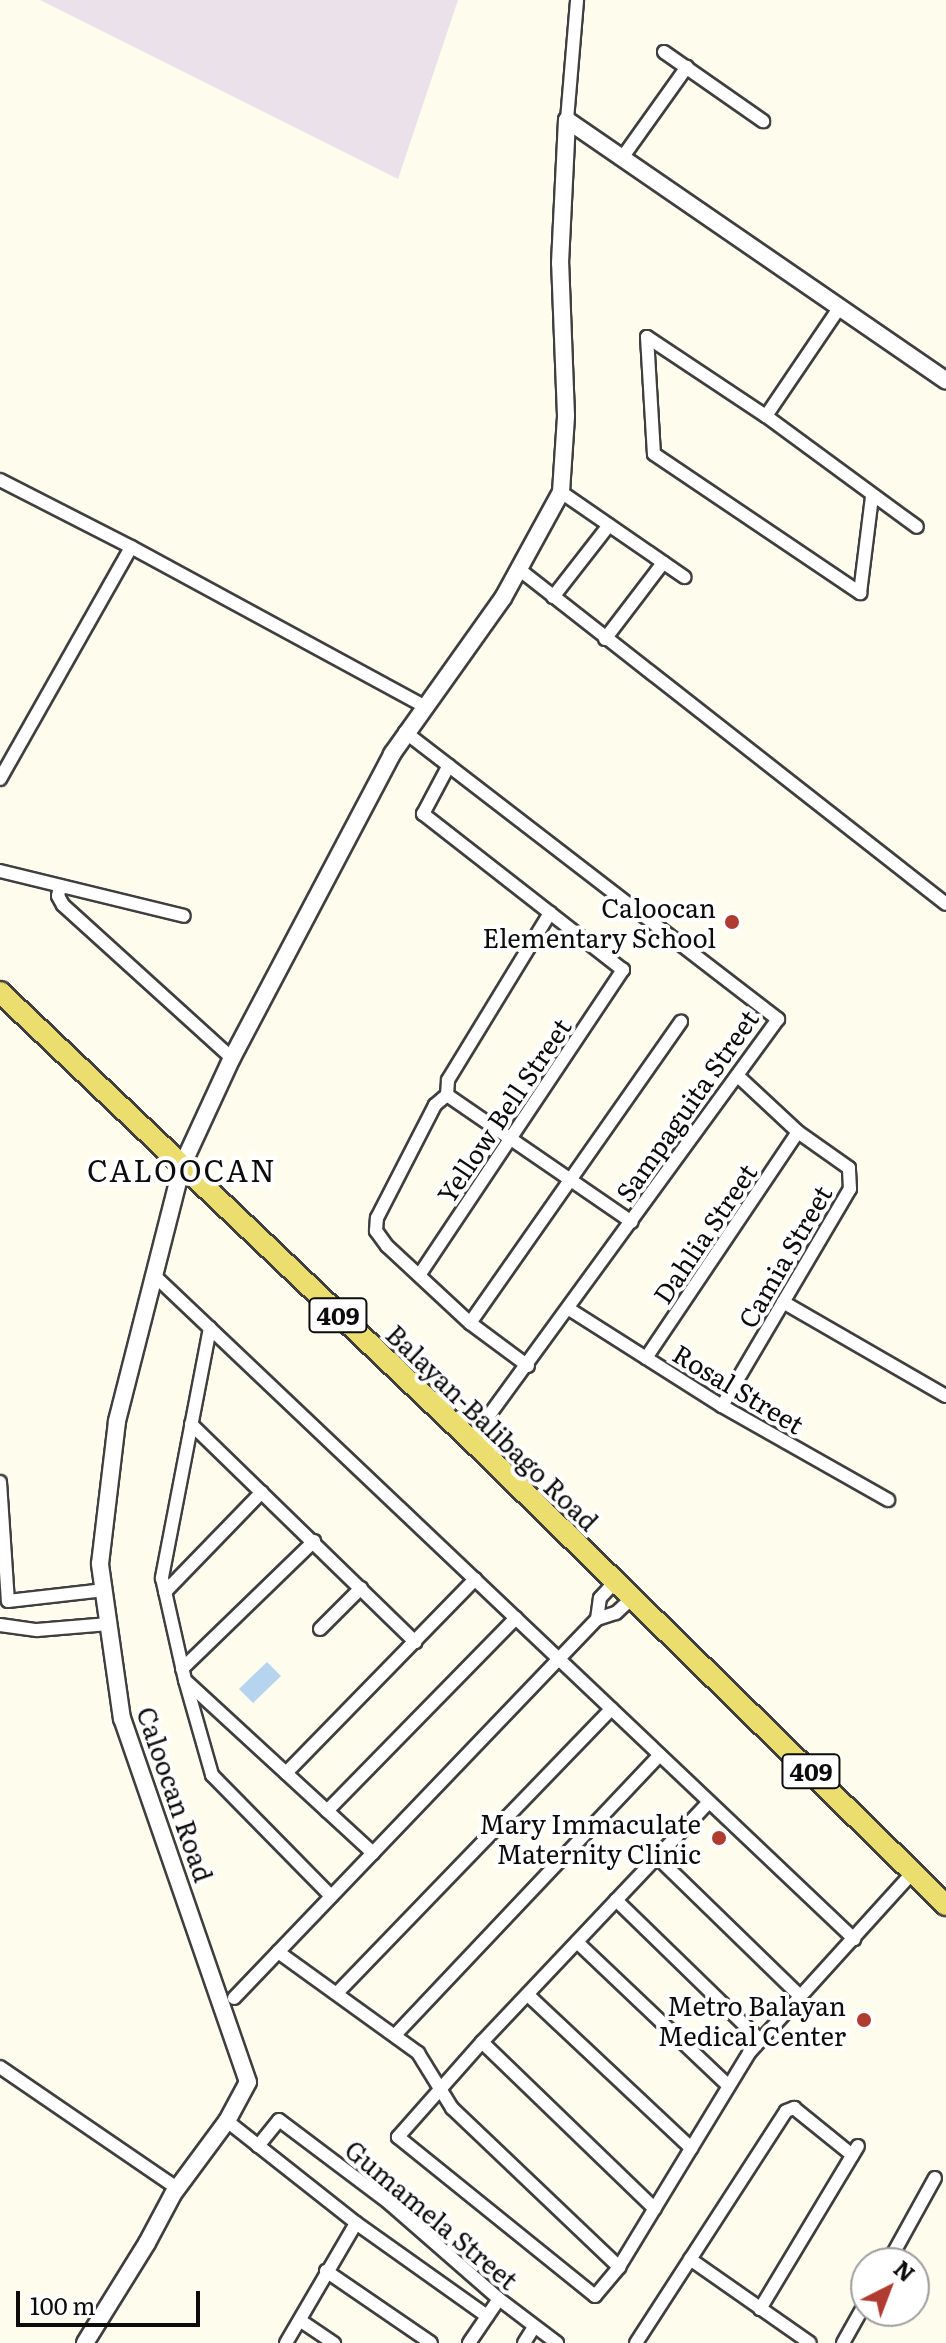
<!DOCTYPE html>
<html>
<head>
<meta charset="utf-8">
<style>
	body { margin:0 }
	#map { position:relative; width:946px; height:2343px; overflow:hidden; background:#fdfced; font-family:Literata,serif }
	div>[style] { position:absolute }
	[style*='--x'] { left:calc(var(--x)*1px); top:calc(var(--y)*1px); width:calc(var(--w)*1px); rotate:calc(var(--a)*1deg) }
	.industrial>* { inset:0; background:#eae1ea }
	.water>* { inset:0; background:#b6d3f0 }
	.roads { filter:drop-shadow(2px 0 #3f3f3f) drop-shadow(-2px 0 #3f3f3f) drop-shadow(0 2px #3f3f3f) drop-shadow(0 -2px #3f3f3f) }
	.minor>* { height:12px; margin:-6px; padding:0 6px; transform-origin:6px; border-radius:6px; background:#fff }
	.tertiary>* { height:16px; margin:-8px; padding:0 8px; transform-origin:8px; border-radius:8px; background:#fff }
	.primary>* { height:20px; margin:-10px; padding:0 10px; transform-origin:10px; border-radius:10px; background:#ecde6e }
	.dots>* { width:22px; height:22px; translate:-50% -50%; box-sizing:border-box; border:4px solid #fff; border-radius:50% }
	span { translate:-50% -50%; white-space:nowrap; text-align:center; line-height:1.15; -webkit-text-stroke:8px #fff; paint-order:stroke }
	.shield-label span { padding:2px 6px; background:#fff; border:2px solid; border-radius:6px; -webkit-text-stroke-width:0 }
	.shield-label { font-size:24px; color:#0c0c0c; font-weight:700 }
	.poi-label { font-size:26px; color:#0c0c0c }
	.right { translate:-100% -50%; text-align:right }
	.street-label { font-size:26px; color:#0c0c0c }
	.quarter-label { font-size:30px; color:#0c0c0c; letter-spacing:2px }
	.north { position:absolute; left:850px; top:2247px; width:80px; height:80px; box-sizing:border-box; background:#fff; border:2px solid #9e9e9e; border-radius:50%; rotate:42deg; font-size:22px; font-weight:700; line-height:32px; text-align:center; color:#0c0c0c }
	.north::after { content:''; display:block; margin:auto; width:28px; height:36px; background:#b03b31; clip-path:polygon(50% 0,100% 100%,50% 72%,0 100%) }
	.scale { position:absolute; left:16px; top:2291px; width:184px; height:36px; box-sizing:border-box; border:4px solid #0c0c0c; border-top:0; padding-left:10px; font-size:24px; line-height:28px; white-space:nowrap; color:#0c0c0c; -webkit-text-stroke:6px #fff; paint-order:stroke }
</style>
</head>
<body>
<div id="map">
	<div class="industrial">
		<div style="clip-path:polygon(40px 0,458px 0,398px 179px)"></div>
	</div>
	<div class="water">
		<div style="clip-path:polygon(267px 1662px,281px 1676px,253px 1703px,239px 1689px)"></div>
	</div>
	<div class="roads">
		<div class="minor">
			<div style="--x:664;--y:52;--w:121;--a:34.9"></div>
			<div style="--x:567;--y:120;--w:120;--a:-85.2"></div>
			<div style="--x:622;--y:158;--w:112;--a:-54.5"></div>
			<div style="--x:647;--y:337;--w:117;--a:86.6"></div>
			<div style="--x:654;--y:454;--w:249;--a:34"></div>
			<div style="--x:860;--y:593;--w:98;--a:-82.9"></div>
			<div style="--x:647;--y:337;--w:143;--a:33.6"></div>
			<div style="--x:766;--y:416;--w:187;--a:36.3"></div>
			<div style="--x:766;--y:416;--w:130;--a:-55.9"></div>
			<div style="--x:0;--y:480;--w:147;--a:27.1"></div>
			<div style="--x:131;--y:547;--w:333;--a:28.5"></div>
			<div style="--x:561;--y:492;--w:150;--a:34.6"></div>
			<div style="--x:520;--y:570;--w:541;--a:38.1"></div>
			<div style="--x:553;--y:597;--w:91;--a:-52.1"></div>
			<div style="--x:605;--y:639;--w:96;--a:-52.7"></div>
			<div style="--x:405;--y:732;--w:471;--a:37.6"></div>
			<div style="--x:778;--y:1019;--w:521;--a:126.1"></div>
			<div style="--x:0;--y:779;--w:266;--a:-60.5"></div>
			<div style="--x:0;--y:871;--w:189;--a:13.7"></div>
			<div style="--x:60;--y:886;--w:10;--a:101"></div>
			<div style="--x:58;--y:896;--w:10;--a:61"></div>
			<div style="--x:63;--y:905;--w:228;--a:42.2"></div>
			<div style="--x:447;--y:1095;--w:224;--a:34.5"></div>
			<div style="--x:420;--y:1274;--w:366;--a:-56.3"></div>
			<div style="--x:623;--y:970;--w:254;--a:-142"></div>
			<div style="--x:423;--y:814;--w:55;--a:-62"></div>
			<div style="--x:157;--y:1278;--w:961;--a:43.48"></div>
			<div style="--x:783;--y:1302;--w:188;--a:30"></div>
			<div style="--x:569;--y:1309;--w:181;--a:32.4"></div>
			<div style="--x:722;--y:1406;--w:191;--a:29.5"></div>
			<div style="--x:470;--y:1323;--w:368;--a:-55"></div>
			<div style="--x:210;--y:1328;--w:255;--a:100.9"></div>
			<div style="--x:162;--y:1578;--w:105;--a:77.3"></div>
			<div style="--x:185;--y:1680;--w:99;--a:74.1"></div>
			<div style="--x:212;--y:1775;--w:170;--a:45.5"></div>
			<div style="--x:646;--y:1358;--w:272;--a:-56.1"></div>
			<div style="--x:528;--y:1366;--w:72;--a:-143.4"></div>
			<div style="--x:470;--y:1323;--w:113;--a:-137.1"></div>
			<div style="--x:387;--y:1246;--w:19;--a:-126"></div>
			<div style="--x:376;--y:1231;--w:13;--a:-86"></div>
			<div style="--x:377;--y:1218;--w:127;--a:-62.8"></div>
			<div style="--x:435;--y:1105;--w:16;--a:-40"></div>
			<div style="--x:447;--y:1095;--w:15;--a:-86"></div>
			<div style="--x:448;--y:1080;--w:196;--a:-58.6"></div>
			<div style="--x:722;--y:1406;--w:252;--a:-59.5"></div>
			<div style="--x:850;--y:1189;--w:21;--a:-93"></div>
			<div style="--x:849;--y:1168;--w:62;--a:-144.8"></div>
			<div style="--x:798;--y:1132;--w:82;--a:-137"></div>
			<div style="--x:191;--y:1424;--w:313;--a:44.2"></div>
			<div style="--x:0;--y:1482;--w:119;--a:86.2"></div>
			<div style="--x:8;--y:1601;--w:97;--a:-6.5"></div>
			<div style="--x:165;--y:1592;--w:139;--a:-45.9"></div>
			<div style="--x:597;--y:1619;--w:21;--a:-82"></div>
			<div style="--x:600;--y:1598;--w:23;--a:-47"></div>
			<div style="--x:0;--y:1625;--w:37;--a:8"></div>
			<div style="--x:37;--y:1630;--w:72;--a:-4.8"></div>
			<div style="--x:320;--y:1629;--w:58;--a:-45"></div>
			<div style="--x:182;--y:1669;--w:184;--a:-44.1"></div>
			<div style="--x:187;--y:1682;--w:253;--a:42.6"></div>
			<div style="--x:286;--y:1773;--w:271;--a:-45.7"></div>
			<div style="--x:709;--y:1802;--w:330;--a:133.4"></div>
			<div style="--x:482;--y:2042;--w:127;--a:131.5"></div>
			<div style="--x:398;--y:2137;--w:253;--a:38.9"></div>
			<div style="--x:595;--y:2296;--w:38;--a:-50"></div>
			<div style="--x:619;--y:2267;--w:250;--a:-58.7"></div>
			<div style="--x:749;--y:2053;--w:244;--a:-47.8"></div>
			<div style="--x:327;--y:1811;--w:270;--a:-45.6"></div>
			<div style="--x:657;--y:1857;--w:201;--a:44.2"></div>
			<div style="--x:616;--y:1900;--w:201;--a:44.2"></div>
			<div style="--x:577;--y:1942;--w:209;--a:43.5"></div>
			<div style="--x:278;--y:1952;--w:173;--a:35.8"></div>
			<div style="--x:418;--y:2053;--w:65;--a:58.3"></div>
			<div style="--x:452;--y:2108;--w:231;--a:43.6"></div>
			<div style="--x:337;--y:1993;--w:395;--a:-46"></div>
			<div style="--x:528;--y:1995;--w:224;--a:43.2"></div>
			<div style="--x:234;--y:1998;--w:525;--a:-46.24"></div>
			<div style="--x:597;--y:1619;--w:20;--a:-18"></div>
			<div style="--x:616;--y:1613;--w:23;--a:-43"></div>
			<div style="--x:396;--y:2034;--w:384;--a:-46.6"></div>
			<div style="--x:482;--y:2042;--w:240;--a:44"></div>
			<div style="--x:0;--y:2067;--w:214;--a:34.4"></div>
			<div style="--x:227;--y:2121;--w:164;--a:38.3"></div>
			<div style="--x:356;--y:2223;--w:161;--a:35.4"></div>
			<div style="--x:258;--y:2146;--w:33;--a:-51"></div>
			<div style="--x:279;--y:2120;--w:138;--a:37"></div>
			<div style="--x:389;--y:2203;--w:146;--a:41.1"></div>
			<div style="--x:499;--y:2299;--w:73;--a:37.2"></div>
			<div style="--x:690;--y:2259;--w:146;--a:35"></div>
			<div style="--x:888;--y:2263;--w:97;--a:-61.1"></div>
			<div style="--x:326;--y:2271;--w:127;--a:34.4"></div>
			<div style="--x:760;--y:2309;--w:190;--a:-59"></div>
			<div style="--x:301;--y:2321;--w:40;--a:34"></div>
			<div style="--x:286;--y:2343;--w:139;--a:-59.7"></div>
			<div style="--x:469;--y:2343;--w:53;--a:-55.7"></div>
			<div style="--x:524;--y:2343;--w:19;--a:-58"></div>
			<div style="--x:636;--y:2343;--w:276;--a:-57.1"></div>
			<div style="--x:786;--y:2111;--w:9;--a:-21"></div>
			<div style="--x:794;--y:2108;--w:75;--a:39"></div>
			<div style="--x:843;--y:2343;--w:47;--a:-60.7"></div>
		</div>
		<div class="tertiary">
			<div style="--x:567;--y:120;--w:460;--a:34.5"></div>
			<div style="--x:85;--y:2343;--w:118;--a:-58.2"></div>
			<div style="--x:147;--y:2243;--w:55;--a:-62"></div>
			<div style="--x:173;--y:2194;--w:91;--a:-53.5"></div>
			<div style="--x:227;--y:2121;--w:44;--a:-61.7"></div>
			<div style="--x:248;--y:2082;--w:384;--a:-109.1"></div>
			<div style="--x:122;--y:1719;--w:157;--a:-98.1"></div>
			<div style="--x:100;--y:1564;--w:144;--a:-83.2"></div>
			<div style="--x:117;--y:1421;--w:263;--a:-75.7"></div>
			<div style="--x:182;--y:1166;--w:119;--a:-65.2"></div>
			<div style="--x:232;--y:1058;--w:344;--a:-62.2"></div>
			<div style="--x:392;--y:754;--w:191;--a:-54.6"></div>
			<div style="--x:503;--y:598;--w:121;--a:-61.3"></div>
			<div style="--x:561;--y:492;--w:76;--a:-86.2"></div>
			<div style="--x:566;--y:416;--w:153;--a:-92.2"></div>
			<div style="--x:560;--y:263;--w:143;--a:-87.2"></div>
		</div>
		<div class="primary">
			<div style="--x:0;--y:992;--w:650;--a:43.57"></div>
			<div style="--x:471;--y:1440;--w:665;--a:44.39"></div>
		</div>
	</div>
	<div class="dots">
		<div style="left:732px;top:922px;background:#b03b31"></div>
		<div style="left:719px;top:1838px;background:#b03b31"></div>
		<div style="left:864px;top:2020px;background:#b03b31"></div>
	</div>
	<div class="shield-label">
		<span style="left:338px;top:1315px">409</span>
		<span style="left:811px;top:1771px">409</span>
	</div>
	<div class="poi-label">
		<span class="right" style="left:716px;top:922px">Caloocan<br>Elementary School</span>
		<span class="right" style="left:701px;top:1838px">Mary Immaculate<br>Maternity Clinic</span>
		<span class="right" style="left:846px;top:2020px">Metro Balayan<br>Medical Center</span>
	</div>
	<div class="street-label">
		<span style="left:686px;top:1105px;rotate:-55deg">Sampaguita Street</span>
		<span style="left:503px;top:1110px;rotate:-56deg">Yellow Bell Street</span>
		<span style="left:704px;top:1233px;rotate:-56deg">Dahlia Street</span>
		<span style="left:784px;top:1256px;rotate:-60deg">Camia Street</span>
		<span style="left:739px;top:1388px;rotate:31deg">Rosal Street</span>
		<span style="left:493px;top:1427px;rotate:44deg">Balayan-Balibago Road</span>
		<span style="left:176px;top:1794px;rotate:71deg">Caloocan Road</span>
		<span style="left:432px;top:2214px;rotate:40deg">Gumamela Street</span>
	</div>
	<div class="quarter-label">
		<span style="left:182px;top:1169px">CALOOCAN</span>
	</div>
	<div class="north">N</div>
	<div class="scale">100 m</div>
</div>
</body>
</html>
